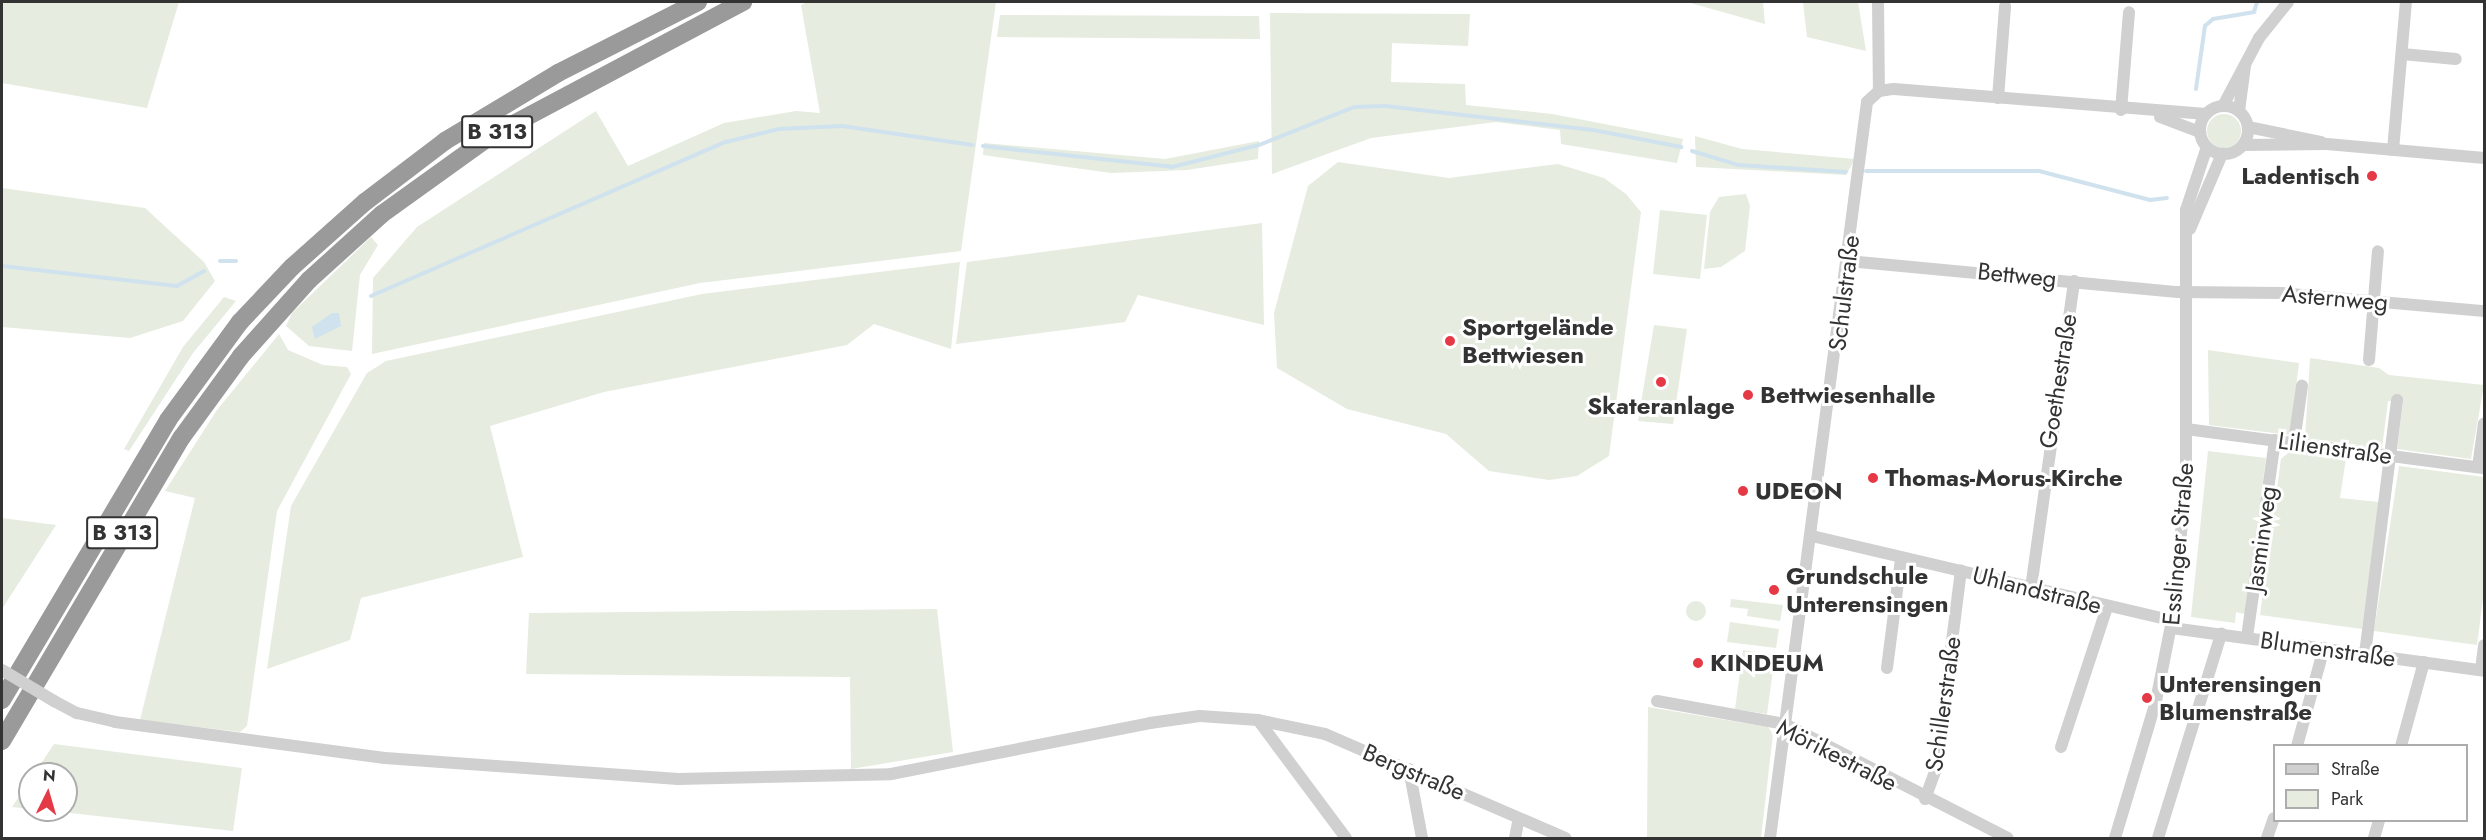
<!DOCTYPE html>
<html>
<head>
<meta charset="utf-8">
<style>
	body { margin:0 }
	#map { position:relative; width:2486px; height:840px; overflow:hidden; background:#fff; font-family:Jost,sans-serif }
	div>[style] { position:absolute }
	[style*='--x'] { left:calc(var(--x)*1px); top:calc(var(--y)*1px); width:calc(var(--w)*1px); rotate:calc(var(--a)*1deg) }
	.green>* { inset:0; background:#e6ecdf }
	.round { border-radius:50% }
	.water>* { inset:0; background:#cfe2ee }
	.stream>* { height:4px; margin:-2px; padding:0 2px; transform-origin:2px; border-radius:2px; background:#cfe2ee }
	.minor>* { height:12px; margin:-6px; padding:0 6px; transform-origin:6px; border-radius:6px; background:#d0d0d0 }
	.minor>.ring { margin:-6px; padding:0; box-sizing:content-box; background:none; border:12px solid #d0d0d0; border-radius:50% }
	.highway>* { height:18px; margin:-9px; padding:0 9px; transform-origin:9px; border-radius:9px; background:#9a9a9a }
	.minor-bridge>* { height:12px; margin:-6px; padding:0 6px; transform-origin:6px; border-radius:6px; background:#d0d0d0 }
	.dots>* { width:16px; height:16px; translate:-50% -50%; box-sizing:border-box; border:3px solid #fff; border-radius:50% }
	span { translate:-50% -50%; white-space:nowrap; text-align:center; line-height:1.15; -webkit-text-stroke:6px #fff; paint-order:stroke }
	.shield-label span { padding:2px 4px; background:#fff; border:2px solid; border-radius:4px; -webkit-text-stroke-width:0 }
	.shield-label { font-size:22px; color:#333; font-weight:700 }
	.poi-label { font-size:24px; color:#333; font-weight:700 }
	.right { translate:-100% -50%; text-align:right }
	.left { translate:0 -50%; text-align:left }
	.street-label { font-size:24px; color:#333 }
	.frame { position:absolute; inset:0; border:3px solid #333; pointer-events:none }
	.legend { position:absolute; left:2273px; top:744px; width:195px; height:78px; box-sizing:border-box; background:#fff; border:2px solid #adadad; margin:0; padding:8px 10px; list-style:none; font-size:18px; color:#333 }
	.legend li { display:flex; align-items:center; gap:12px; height:30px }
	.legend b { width:30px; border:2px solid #adadad }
	.north { position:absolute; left:18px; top:762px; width:60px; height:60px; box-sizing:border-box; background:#fff; border:2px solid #adadad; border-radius:50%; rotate:5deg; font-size:16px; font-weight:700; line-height:24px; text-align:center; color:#333 }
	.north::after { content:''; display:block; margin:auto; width:21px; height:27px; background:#e63946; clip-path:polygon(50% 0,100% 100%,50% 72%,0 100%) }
</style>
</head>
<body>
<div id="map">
	<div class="green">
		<div style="clip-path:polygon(2px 2px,179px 2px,147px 108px,2px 83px)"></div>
		<div style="clip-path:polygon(807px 2px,996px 2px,961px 251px,700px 283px,372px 354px,373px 278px,417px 227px,596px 111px,628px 166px,724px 123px,796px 111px,820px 113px,801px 5px)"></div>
		<div style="clip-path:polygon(1687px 2px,1763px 2px,1765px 24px)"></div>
		<div style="clip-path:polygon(1803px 2px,1858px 2px,1866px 51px,1807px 37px)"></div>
		<div style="clip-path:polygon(1270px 13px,1470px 14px,1468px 46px,1392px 43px,1391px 82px,1465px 84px,1466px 105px,1552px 114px,1683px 139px,1677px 163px,1561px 144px,1560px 130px,1496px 122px,1371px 138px,1272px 174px)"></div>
		<div style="clip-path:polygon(1000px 15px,1259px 16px,1260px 39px,997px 37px)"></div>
		<div class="round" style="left:2207px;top:114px;width:34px;height:34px"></div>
		<div style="clip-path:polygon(1695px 136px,1742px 149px,1855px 159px,1846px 175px,1696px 167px)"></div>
		<div style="clip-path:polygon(1259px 141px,1258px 159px,1187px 170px,1111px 173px,983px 155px,984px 143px,1165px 159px)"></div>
		<div style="clip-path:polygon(1338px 162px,1449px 178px,1558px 164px,1604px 178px,1626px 194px,1641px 212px,1609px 456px,1577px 476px,1549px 480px,1489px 471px,1446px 434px,1347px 409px,1277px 368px,1274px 313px,1308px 186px)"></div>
		<div style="clip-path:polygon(2px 188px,145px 208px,204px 262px,215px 281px,183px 321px,130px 338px,2px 327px)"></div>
		<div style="clip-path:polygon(1746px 194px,1750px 206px,1745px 251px,1721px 267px,1704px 269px,1710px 212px,1719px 197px)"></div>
		<div style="clip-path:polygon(1660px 210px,1707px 215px,1700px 279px,1653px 274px)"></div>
		<div style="clip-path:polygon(1262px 223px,1264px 325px,1138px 295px,1125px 322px,956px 344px,967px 262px)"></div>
		<div style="clip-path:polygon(371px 237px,378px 245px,360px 275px,352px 351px,309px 346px,286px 326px,292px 313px)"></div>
		<div style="clip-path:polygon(960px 262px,951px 349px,874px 324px,847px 345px,604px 392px,490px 426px,523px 557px,361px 598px,350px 640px,267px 669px,291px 506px,367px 373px,386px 361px,702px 294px)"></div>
		<div style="clip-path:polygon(224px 297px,236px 301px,193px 353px,129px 451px,124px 449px,183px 347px)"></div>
		<div style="clip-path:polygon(1654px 325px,1687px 329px,1673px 424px,1638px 421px)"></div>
		<div style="clip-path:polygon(279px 334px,288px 350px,323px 365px,347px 367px,351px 374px,277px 511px,247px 726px,240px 732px,140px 720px,195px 498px,165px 491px,217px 410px)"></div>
		<div style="clip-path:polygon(2208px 350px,2299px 363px,2290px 435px,2209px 425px)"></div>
		<div style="clip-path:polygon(2310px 358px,2379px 368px,2389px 375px,2484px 385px,2471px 459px,2397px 449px,2403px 402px,2388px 401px,2382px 448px,2305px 438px)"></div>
		<div style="clip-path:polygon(2208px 451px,2266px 458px,2245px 614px,2236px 612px,2235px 623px,2191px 617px)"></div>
		<div style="clip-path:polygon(2289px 452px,2346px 458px,2340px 498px,2379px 502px,2362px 629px,2260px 615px,2281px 459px)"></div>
		<div style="clip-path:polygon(2399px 466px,2484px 477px,2484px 591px,2477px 645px,2374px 631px)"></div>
		<div style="clip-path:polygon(2px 518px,56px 525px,2px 609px)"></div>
		<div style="clip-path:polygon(1731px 599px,1783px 605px,1780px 621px,1747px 616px,1748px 609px,1730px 607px)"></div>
		<div class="round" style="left:1686px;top:601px;width:20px;height:20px"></div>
		<div style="clip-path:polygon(937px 609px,953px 752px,851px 769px,850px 677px,526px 674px,529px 613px)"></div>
		<div style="clip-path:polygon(1730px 622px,1779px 629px,1776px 648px,1727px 642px)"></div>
		<div style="clip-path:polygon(1743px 650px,1775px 655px,1767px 714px,1735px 709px)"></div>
		<div style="clip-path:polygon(1648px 707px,1768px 727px,1773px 734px,1761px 838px,1647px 838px)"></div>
		<div style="clip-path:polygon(54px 744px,242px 768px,233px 831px,43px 810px,66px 810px,66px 774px,34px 774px)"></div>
		<div style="clip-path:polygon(30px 780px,30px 809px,12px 807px)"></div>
	</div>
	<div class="water">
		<div style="clip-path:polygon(332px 313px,339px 313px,341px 326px,315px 339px,312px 327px)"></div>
	</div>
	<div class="stream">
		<div style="--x:2196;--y:89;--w:64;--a:-81.9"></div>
		<div style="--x:2205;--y:26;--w:11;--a:-41"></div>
		<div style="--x:2213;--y:19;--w:42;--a:-9.7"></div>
		<div style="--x:2254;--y:12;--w:10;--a:-73"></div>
		<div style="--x:983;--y:146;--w:190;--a:6.3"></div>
		<div style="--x:1172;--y:167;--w:90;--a:-14.2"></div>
		<div style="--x:1259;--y:145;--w:102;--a:-21.8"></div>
		<div style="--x:1354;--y:107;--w:31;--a:-2"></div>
		<div style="--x:1385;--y:106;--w:209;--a:6.6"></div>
		<div style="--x:1593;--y:130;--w:90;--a:10.9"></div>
		<div style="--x:1692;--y:151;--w:48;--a:16.9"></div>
		<div style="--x:1738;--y:165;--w:108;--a:3.7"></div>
		<div style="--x:1866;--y:171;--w:173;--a:0"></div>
		<div style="--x:2039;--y:171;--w:115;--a:14.6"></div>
		<div style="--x:2150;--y:200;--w:17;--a:-7"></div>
		<div style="--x:220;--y:261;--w:16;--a:0"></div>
		<div style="--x:2;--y:266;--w:176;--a:6.5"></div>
		<div style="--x:177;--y:286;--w:31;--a:-29"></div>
		<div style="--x:371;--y:296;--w:387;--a:-23.5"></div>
		<div style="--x:726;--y:142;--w:55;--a:-13.8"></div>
		<div style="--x:779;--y:129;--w:63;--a:-2.7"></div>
		<div style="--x:842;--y:126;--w:132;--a:8.3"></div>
	</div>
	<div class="minor">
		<div style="--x:1878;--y:2;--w:89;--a:89.4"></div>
		<div style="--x:2402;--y:54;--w:54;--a:5.3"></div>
		<div style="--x:1998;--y:98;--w:92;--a:-85.6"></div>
		<div style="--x:2223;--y:106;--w:77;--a:-62.1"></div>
		<div style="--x:2259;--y:38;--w:46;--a:-51.1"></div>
		<div class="ring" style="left:2200px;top:106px;width:36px;height:36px"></div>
		<div style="--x:2121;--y:110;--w:98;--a:-85.3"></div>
		<div style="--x:2239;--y:111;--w:45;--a:-82.4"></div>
		<div style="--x:2160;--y:117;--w:43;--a:20.6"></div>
		<div style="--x:2248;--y:127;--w:75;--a:11.6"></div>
		<div style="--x:2243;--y:145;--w:84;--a:-0.7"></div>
		<div style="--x:2327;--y:144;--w:158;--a:5.1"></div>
		<div style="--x:2393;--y:150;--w:149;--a:-85"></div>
		<div style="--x:2190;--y:229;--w:82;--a:-66.9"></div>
		<div style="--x:1848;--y:261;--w:331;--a:5.4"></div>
		<div style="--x:2178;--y:292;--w:103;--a:0.6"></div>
		<div style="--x:2281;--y:293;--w:204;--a:5.1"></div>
		<div style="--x:2369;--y:360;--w:109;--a:-85.3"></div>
		<div style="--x:2186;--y:429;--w:301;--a:7.5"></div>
		<div style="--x:2294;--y:442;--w:57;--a:-81.9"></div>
		<div style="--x:2478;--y:467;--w:44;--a:-82.2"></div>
		<div style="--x:1812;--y:536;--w:371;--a:13.2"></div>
		<div style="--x:2031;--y:588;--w:310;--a:-82"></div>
		<div style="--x:2172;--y:628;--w:315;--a:7.8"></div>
		<div style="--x:2247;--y:637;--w:199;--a:-81.9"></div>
		<div style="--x:2365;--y:654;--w:256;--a:-82.8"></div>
		<div style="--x:1887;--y:668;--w:111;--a:-82.7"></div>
		<div style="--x:2481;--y:670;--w:25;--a:-83"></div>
		<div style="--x:54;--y:701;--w:26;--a:28"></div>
		<div style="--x:77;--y:713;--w:39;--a:13"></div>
		<div style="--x:115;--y:722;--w:272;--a:7.6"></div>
		<div style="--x:385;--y:758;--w:294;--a:4.1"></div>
		<div style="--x:678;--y:779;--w:213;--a:-1.3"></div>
		<div style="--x:891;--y:774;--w:264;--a:-11.1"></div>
		<div style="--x:1150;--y:723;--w:50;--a:-8"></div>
		<div style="--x:1200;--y:716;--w:58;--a:3.9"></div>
		<div style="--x:1258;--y:720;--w:68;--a:11.8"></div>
		<div style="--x:1325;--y:734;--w:262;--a:23.4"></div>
		<div style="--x:1657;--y:701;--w:130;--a:10.2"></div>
		<div style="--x:1785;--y:724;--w:250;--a:27.1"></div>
		<div style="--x:1258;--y:720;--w:147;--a:53.3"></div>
		<div style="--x:2297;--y:746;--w:102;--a:-74.6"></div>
		<div style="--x:2401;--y:746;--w:87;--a:-74.7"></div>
		<div style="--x:2061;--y:747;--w:147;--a:-71.8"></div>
		<div style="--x:1409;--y:769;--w:70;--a:79.3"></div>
		<div style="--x:1925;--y:799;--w:33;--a:-70"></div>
		<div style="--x:1936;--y:768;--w:199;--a:-82.8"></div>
		<div style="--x:1515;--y:838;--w:20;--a:-79"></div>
		<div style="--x:1770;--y:838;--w:742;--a:-82.49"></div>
		<div style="--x:1867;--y:102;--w:16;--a:-43"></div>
		<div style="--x:1879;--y:91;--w:15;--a:-8"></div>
		<div style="--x:1894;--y:89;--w:313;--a:4.6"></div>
		<div style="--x:2115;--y:838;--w:143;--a:-73.3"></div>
		<div style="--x:2156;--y:701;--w:98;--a:-78.8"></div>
		<div style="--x:2175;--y:605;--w:132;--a:-85.2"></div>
		<div style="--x:2186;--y:473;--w:263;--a:-90"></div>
		<div style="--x:2186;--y:210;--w:66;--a:-71.6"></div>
		<div style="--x:2158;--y:838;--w:214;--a:-72.8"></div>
		<div style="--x:2267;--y:838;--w:21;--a:-71"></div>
		<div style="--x:2374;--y:838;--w:19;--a:-74"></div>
	</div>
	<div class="highway">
		<div style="--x:2;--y:700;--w:326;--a:-59.3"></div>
		<div style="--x:168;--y:420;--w:122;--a:-53.7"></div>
		<div style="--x:240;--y:322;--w:76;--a:-46.6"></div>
		<div style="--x:292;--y:267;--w:98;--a:-41.7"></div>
		<div style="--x:365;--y:202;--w:101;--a:-37.3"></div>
		<div style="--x:445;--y:141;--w:132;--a:-31"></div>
		<div style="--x:558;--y:73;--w:157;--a:-26.9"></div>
		<div style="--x:2;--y:741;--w:353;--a:-59.4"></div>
		<div style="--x:182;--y:437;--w:100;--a:-53.9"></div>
		<div style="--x:241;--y:356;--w:102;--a:-48.2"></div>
		<div style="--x:309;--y:280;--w:98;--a:-42.1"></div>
		<div style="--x:382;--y:214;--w:132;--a:-35.7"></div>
		<div style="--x:489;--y:137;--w:288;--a:-28"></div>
	</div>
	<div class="minor-bridge">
		<div style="--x:2;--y:670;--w:61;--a:30.8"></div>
	</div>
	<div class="dots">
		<div style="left:2372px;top:176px;background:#e63946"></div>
		<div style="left:1450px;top:341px;background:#e63946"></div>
		<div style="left:1661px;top:382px;background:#e63946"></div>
		<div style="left:1748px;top:395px;background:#e63946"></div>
		<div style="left:1873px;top:478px;background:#e63946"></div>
		<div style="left:1743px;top:491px;background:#e63946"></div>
		<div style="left:1774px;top:590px;background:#e63946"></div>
		<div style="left:1698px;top:663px;background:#e63946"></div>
		<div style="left:2147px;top:698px;background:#e63946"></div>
	</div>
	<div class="shield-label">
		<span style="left:497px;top:132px">B 313</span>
		<span style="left:122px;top:533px">B 313</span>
	</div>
	<div class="poi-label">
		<span class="right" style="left:2360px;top:176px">Ladentisch</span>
		<span class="left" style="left:1462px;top:341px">Sportgelände<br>Bettwiesen</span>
		<span class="left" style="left:1760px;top:395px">Bettwiesenhalle</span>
		<span style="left:1661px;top:406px">Skateranlage</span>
		<span class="left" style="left:1885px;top:478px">Thomas-Morus-Kirche</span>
		<span class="left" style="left:1755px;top:491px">UDEON</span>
		<span class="left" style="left:1786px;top:590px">Grundschule<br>Unterensingen</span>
		<span class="left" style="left:1710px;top:663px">KINDEUM</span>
		<span class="left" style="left:2159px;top:698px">Unterensingen<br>Blumenstraße</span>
	</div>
	<div class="street-label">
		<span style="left:2017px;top:275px;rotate:6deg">Bettweg</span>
		<span style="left:1844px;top:293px;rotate:-83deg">Schulstraße</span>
		<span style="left:2335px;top:298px;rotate:5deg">Asternweg</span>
		<span style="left:2058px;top:381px;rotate:-81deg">Goethestraße</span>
		<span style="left:2335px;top:448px;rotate:8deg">Lilienstraße</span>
		<span style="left:2261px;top:539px;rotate:-82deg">Jasminweg</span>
		<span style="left:2178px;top:544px;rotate:-85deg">Esslinger Straße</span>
		<span style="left:2037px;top:590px;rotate:14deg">Uhlandstraße</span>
		<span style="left:2328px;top:649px;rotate:8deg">Blumenstraße</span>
		<span style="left:1943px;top:704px;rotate:-82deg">Schillerstraße</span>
		<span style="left:1837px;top:755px;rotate:27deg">Mörikestraße</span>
		<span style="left:1414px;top:772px;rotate:23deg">Bergstraße</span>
	</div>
	<div class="frame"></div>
	<ul class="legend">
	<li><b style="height:8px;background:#d0d0d0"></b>Straße</li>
	<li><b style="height:16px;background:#e6ecdf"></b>Park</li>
	</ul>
	<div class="north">N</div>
</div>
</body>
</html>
